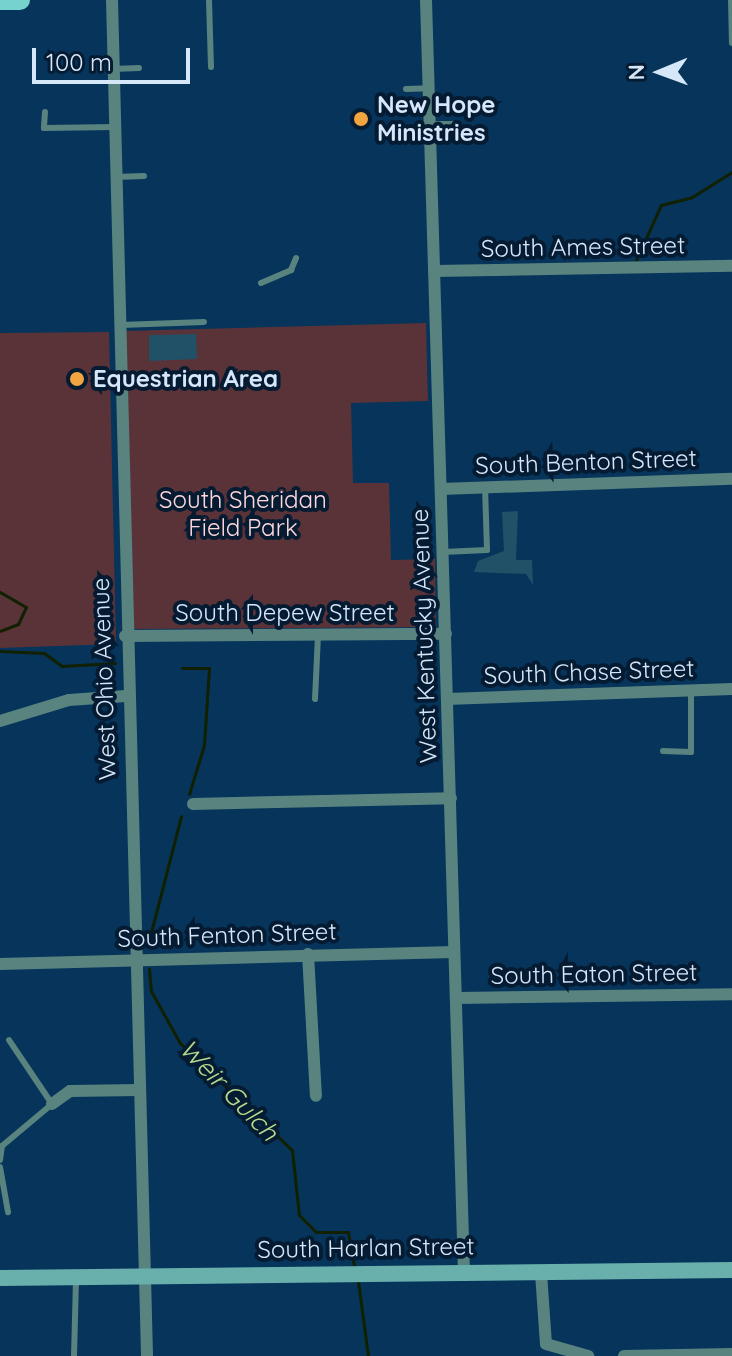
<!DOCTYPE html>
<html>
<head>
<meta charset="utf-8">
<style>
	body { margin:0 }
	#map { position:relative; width:732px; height:1356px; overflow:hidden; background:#06345b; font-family:Quicksand,sans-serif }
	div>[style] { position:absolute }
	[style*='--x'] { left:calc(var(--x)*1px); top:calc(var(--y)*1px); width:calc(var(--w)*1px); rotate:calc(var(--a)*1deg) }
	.green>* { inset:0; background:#5a3339 }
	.stream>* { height:3px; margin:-1.5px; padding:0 1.5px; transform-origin:1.5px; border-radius:1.5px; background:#102000 }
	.building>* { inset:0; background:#215167 }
	.lane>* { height:6px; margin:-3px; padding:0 3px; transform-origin:3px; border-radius:3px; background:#58837f }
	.street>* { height:12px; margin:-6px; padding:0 6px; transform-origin:6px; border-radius:6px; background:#58837f }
	.secondary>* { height:16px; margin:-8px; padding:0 8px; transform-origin:8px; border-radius:8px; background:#69afab }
	.primary>* { height:20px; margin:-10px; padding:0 10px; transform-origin:10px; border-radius:10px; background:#75d2cc }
	.dots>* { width:22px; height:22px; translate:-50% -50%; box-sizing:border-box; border:4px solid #051b32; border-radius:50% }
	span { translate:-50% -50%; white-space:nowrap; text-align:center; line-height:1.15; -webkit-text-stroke:8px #051b32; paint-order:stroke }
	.poi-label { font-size:24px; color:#d6e7fa; font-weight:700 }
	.left { translate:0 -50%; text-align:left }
	.street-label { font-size:24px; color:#d6e7fa }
	.park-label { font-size:24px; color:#ffd7dc }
	.water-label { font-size:26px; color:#b4db8d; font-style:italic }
	.north { position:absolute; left:620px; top:32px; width:80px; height:80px; -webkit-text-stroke:6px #051b32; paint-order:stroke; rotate:269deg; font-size:22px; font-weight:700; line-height:32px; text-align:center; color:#d6e7fa }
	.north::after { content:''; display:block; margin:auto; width:28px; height:36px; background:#d6e7fa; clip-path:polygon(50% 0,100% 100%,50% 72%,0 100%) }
	.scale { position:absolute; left:32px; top:48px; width:158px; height:36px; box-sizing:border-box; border:4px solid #d6e7fa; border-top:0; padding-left:10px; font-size:24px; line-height:28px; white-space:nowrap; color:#d6e7fa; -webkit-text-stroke:6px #051b32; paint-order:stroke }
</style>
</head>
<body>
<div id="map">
	<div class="green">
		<div style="clip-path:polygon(426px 323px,428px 401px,351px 403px,353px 483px,389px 483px,391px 560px,435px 559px,436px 627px,131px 629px,124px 331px)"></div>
		<div style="clip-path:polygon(109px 332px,116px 644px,0 648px,0 333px)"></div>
	</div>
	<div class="stream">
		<div style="--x:636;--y:260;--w:60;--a:-65.6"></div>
		<div style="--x:661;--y:205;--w:32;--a:-14"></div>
		<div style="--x:692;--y:197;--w:47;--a:-32"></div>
		<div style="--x:0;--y:592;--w:30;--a:30"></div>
		<div style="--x:26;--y:607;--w:19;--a:115"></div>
		<div style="--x:18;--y:624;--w:19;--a:159"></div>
		<div style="--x:0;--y:651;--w:44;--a:2.6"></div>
		<div style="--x:44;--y:653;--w:22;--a:36"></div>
		<div style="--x:62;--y:666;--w:53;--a:-3.2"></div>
		<div style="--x:182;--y:668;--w:27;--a:0"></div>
		<div style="--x:209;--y:668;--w:77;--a:93.7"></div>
		<div style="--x:204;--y:745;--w:51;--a:107"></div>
		<div style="--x:148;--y:944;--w:132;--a:-75.5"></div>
		<div style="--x:149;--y:969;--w:22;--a:85"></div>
		<div style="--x:151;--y:991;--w:60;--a:60.9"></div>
		<div style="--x:180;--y:1043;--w:155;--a:43.7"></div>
		<div style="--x:292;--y:1150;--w:65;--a:83.9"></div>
		<div style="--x:299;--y:1215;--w:24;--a:45"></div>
		<div style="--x:316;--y:1232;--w:32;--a:0"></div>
		<div style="--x:348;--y:1232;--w:35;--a:80"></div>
		<div style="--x:358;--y:1281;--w:76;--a:82.4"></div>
	</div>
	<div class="building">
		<div style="clip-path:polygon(196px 334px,197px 359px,149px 361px,149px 335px)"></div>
		<div style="clip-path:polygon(518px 511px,516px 560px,532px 560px,533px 585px,526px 574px,474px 572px,478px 561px,504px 551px,502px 512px)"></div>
	</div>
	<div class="lane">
		<div style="--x:209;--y:0;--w:67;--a:88.3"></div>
		<div style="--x:731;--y:0;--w:43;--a:88.7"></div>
		<div style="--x:113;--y:69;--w:26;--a:-2"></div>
		<div style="--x:406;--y:89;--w:23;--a:-2"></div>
		<div style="--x:45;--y:112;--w:16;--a:94"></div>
		<div style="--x:44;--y:128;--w:70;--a:-0.8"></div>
		<div style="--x:430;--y:124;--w:23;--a:0"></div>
		<div style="--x:115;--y:177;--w:29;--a:-2"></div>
		<div style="--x:261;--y:283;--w:33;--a:-23"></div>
		<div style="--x:291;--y:270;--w:13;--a:-67"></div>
		<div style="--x:121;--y:325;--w:83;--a:-2.1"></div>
		<div style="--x:443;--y:552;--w:44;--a:-2.6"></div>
		<div style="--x:487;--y:550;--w:62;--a:-91.8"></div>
		<div style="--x:315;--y:699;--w:64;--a:-87.3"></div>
		<div style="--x:663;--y:751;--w:28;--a:2"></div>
		<div style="--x:691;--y:752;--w:61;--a:-90"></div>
		<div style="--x:0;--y:1160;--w:14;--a:-82"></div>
		<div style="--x:2;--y:1146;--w:65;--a:-40"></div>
		<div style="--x:52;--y:1104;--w:77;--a:-123.9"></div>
		<div style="--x:0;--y:1167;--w:46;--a:79.9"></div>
		<div style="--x:74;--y:1356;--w:76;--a:-88.5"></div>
	</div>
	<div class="street">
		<div style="--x:112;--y:0;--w:1356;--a:88.52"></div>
		<div style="--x:426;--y:0;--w:1271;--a:88.29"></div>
		<div style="--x:434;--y:271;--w:298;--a:-1"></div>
		<div style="--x:441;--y:489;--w:291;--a:-2"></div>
		<div style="--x:125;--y:636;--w:321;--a:-0.4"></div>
		<div style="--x:447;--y:699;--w:285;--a:-2"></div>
		<div style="--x:0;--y:721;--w:72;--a:-16.9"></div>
		<div style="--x:69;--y:700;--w:57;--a:-4"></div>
		<div style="--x:193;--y:804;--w:258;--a:-1.3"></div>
		<div style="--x:308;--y:954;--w:142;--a:86.8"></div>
		<div style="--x:0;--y:964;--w:454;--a:-1.5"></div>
		<div style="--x:457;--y:998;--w:275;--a:-0.8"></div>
		<div style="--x:52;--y:1104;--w:22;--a:-36"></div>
		<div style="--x:70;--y:1091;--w:68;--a:-0.8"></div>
		<div style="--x:541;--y:1273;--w:71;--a:86"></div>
		<div style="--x:546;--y:1344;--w:44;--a:15.9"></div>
		<div style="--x:624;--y:1356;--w:108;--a:-1.1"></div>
	</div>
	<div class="secondary">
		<div style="--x:0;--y:1278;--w:732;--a:-0.63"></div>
	</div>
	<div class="primary">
		<div style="--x:0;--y:0;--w:20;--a:0"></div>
	</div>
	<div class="dots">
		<div style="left:361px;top:119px;background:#f1a540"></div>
		<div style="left:77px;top:379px;background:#f1a540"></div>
	</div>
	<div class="poi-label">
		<span class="left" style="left:377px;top:119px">New Hope<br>Ministries</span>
		<span class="left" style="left:93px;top:379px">Equestrian Area</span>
	</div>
	<div class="street-label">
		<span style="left:583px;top:247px;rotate:-1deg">South Ames Street</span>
		<span style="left:586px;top:462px;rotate:-2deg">South Benton Street</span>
		<span style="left:285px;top:613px">South Depew Street</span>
		<span style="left:424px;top:636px;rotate:-92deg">West Kentucky Avenue</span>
		<span style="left:589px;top:672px;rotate:-2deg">South Chase Street</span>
		<span style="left:104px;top:679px;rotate:-92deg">West Ohio Avenue</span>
		<span style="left:227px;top:935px;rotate:-2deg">South Fenton Street</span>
		<span style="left:594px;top:974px;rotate:-1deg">South Eaton Street</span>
		<span style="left:366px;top:1248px;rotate:-1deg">South Harlan Street</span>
	</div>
	<div class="park-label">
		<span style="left:243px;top:514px">South Sheridan<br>Field Park</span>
	</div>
	<div class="water-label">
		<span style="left:229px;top:1090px;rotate:46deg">Weir Gulch</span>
	</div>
	<div class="north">N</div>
	<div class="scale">100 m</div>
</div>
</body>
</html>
